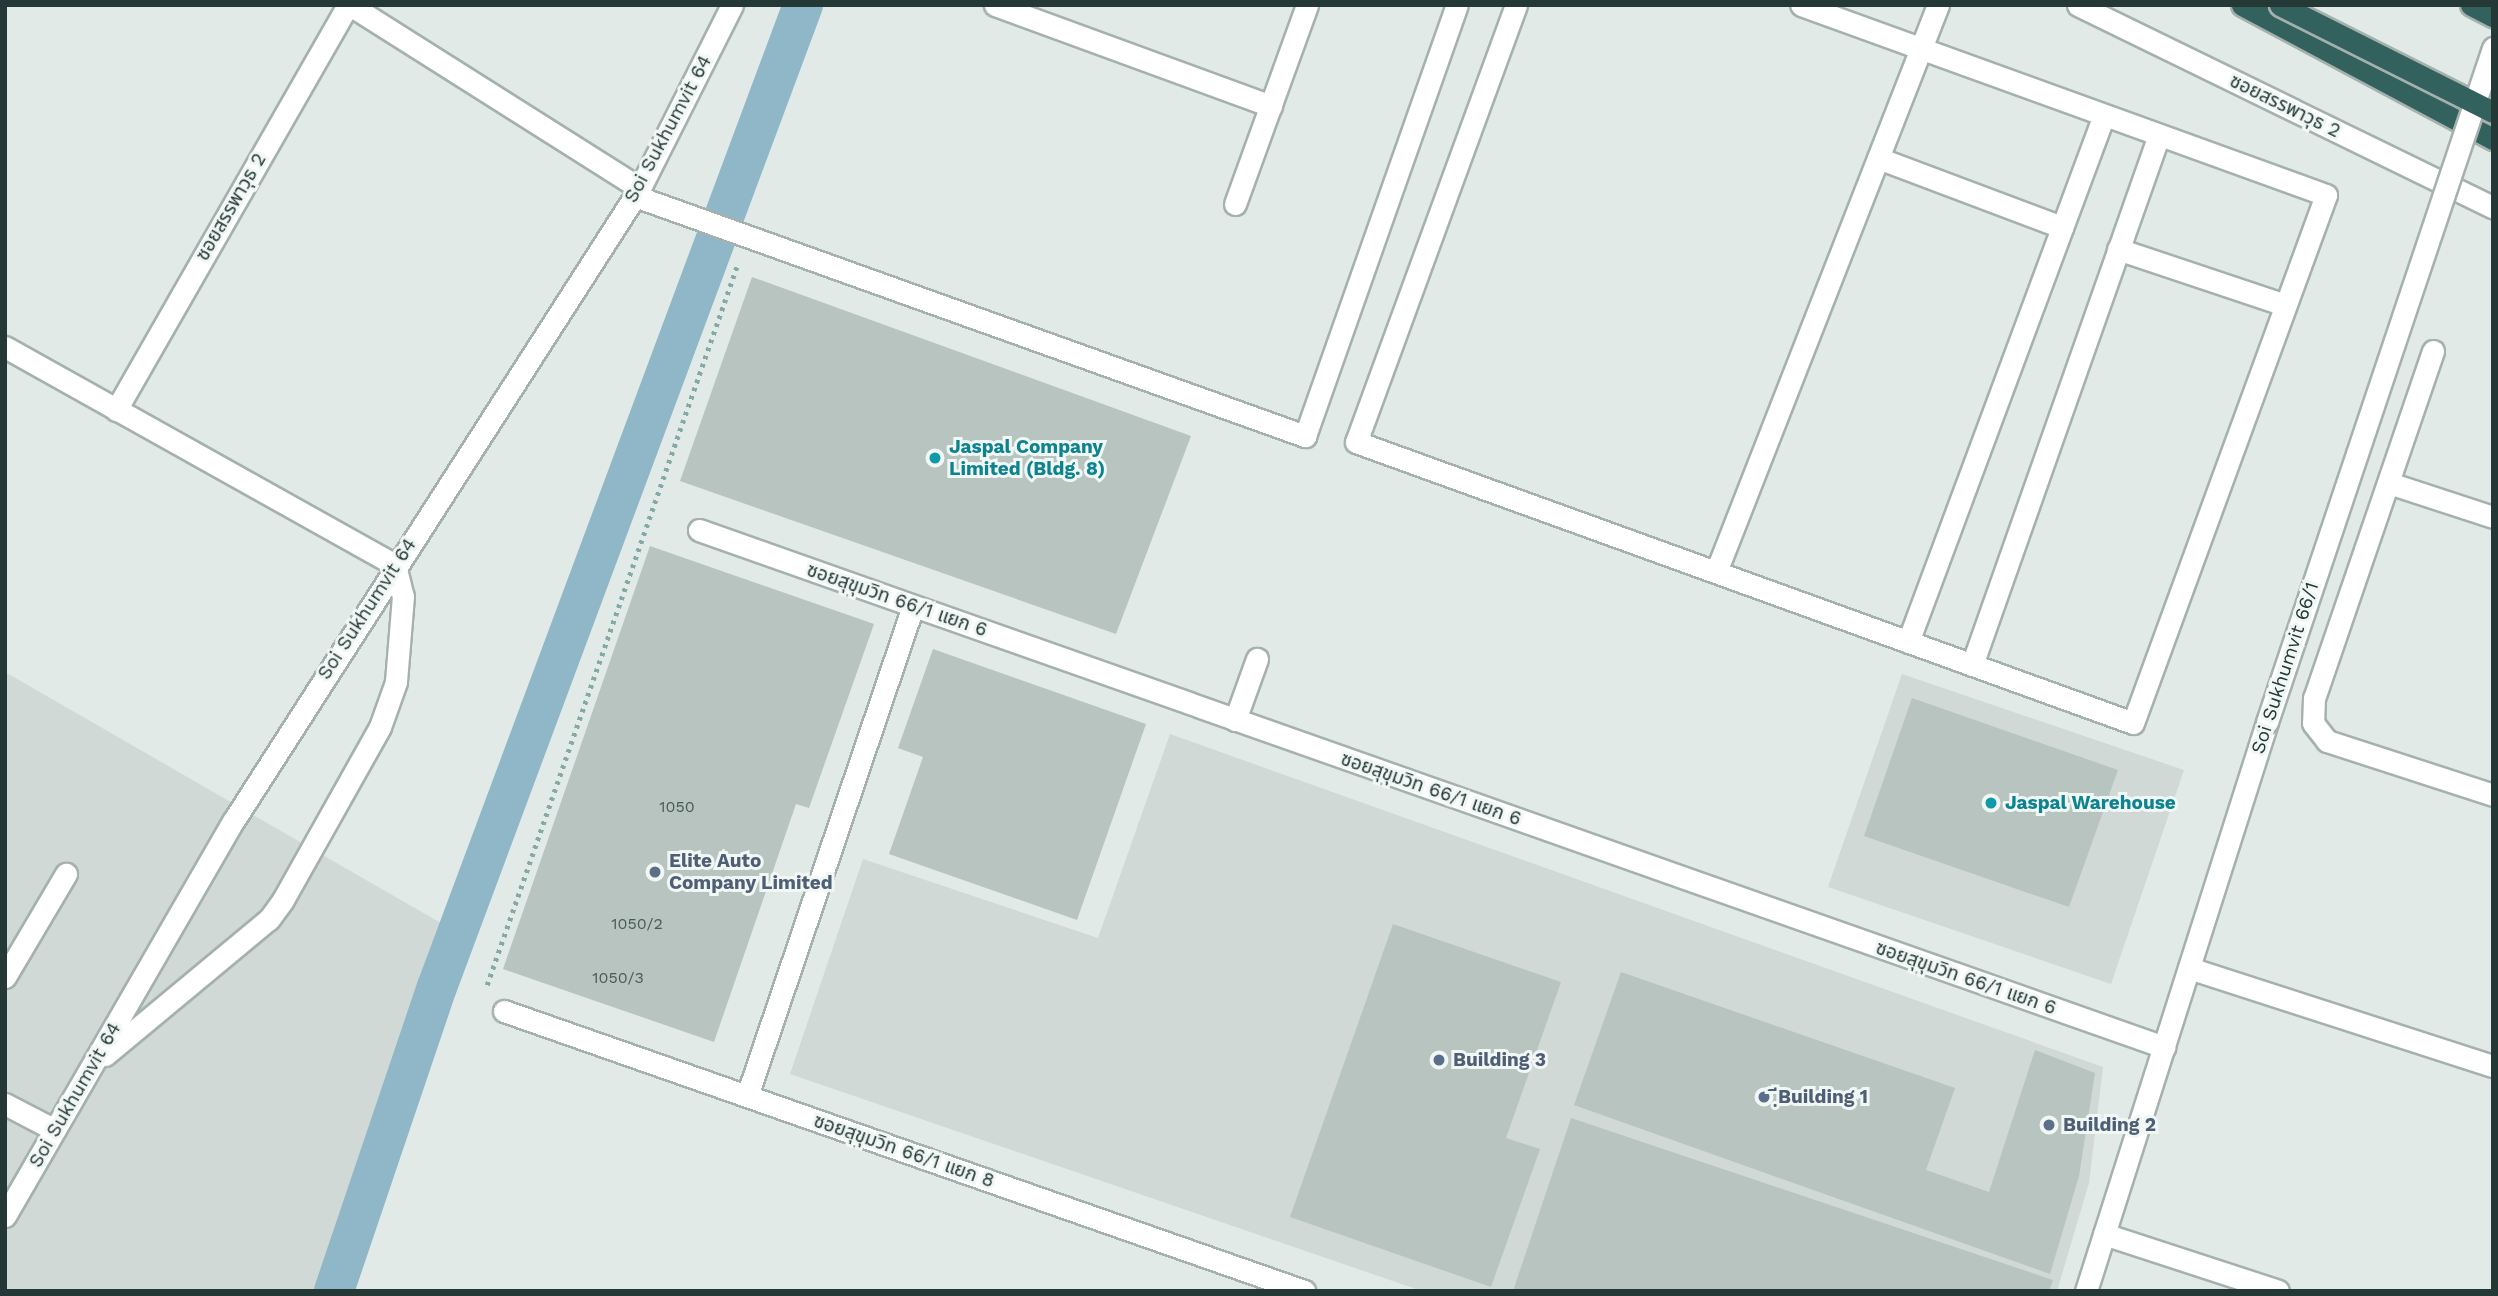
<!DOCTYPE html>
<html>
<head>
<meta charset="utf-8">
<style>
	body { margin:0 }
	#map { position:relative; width:2498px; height:1296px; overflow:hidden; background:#e1eae7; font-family:"Work Sans","Noto Sans Thai",sans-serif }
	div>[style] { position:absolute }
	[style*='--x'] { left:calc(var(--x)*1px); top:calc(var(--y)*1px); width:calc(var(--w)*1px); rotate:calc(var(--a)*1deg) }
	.built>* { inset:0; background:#d0d9d6 }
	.canal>* { height:40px; margin:-20px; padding:0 20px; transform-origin:20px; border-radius:20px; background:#90b7c8 }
	.building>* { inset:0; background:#b7c4c0 }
	.path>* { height:4.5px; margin-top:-2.25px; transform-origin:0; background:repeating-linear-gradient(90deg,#85a9a4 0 3.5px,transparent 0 8.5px) }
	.roads { filter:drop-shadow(2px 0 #a5b1ae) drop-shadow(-2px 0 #a5b1ae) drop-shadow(0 2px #a5b1ae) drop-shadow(0 -2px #a5b1ae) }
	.minor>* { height:21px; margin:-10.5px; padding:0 10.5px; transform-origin:10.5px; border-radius:10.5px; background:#fff }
	.highway>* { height:21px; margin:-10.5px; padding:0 10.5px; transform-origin:10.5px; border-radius:10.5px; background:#33615e }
	.bridges { filter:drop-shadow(2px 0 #a5b1ae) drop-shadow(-2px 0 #a5b1ae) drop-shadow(0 2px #a5b1ae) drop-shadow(0 -2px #a5b1ae) }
	.minor-bridge>* { height:21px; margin:-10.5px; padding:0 10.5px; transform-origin:10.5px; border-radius:10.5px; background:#fff }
	.highway-bridge>* { height:21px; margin:-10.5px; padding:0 10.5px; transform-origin:10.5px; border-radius:10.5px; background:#33615e }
	.dots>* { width:19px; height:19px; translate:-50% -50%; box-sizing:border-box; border:4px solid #f1f7f5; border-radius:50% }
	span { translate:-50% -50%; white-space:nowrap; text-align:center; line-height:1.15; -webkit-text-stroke:6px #f1f7f5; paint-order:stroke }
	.number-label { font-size:16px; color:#495b58 }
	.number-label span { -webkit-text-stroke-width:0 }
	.street-label { font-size:19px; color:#243836 }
	.culture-label { font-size:19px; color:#0d838f; font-weight:700 }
	.left { translate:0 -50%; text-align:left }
	.service-label { font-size:19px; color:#4e5e75; font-weight:700 }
	.frame { position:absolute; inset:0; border:7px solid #243836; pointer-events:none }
</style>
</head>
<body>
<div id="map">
	<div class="built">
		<div style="clip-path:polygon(5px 672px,453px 930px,325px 1291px,5px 1291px)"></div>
		<div style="clip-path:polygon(1902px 674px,2184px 770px,2111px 984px,1828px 887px)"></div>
		<div style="clip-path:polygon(1170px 734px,2103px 1067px,2089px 1183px,2057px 1291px,1422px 1291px,790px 1074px,863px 859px,1098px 938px)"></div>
	</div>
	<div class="canal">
		<div style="--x:334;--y:1291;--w:321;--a:-71.3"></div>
		<div style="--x:437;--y:987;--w:1048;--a:-69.56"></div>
	</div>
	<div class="building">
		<div style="clip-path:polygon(752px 277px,1191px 436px,1116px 634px,680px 481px)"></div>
		<div style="clip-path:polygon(650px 546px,874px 624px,809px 808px,796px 804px,714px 1042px,503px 969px)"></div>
		<div style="clip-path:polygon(933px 649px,1146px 724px,1077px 920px,889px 854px,923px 757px,898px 748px)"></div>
		<div style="clip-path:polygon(1912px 698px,2118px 770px,2069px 907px,1864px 836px)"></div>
		<div style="clip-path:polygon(1393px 924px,1561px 982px,1506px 1138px,1540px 1149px,1491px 1287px,1290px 1217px)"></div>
		<div style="clip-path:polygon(1621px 972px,1955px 1088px,1926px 1170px,1989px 1192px,2035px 1050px,2095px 1073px,2079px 1176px,2050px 1274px,1574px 1105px)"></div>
		<div style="clip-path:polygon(1571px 1118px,2053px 1280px,2049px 1291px,1513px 1291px)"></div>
	</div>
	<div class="path">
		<div style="--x:487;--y:985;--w:761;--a:-70.83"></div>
	</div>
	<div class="roads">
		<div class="minor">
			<div style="--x:350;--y:5;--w:343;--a:32.3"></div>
			<div style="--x:995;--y:5;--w:294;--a:20.1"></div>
			<div style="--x:1516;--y:5;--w:465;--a:110.1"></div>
			<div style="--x:1356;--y:442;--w:826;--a:19.88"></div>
			<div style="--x:2133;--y:723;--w:562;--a:-69.92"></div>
			<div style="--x:2326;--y:195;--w:558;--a:-160.1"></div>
			<div style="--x:2078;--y:5;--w:462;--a:26"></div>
			<div style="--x:1878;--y:158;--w:197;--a:20.6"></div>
			<div style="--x:635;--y:196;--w:712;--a:19.71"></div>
			<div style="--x:1305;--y:436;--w:457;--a:-70.6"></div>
			<div style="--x:1235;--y:204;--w:212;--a:-70.1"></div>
			<div style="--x:2118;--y:249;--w:176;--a:18.5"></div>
			<div style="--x:5;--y:347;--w:447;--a:29.2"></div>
			<div style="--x:395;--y:565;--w:32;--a:76"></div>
			<div style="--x:403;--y:596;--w:86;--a:94.7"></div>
			<div style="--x:396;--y:682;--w:48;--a:109.6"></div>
			<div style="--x:380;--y:727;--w:198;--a:119.3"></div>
			<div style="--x:283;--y:900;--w:24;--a:126"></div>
			<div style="--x:269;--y:919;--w:213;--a:140.3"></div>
			<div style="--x:2433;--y:351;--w:367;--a:108.9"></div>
			<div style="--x:2314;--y:698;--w:25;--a:92"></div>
			<div style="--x:2313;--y:723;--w:23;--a:52"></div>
			<div style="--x:2327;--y:741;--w:175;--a:18"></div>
			<div style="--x:116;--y:410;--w:467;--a:-60.2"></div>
			<div style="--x:2389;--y:483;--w:109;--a:18.1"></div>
			<div style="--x:699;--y:530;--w:1554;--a:19.44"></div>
			<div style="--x:1716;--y:572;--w:609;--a:-68.62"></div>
			<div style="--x:1908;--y:642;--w:562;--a:-69.6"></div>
			<div style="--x:1972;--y:665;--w:562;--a:-70.57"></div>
			<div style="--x:1235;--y:720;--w:65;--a:-70.2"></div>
			<div style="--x:2189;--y:968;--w:319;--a:17.9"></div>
			<div style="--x:5;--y:977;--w:120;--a:-59.4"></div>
			<div style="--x:504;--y:1011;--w:848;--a:19.29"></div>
			<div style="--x:747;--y:1096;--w:517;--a:-71.28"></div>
			<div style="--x:5;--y:1104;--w:56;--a:27.5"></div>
			<div style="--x:5;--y:1216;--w:457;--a:-60"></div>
			<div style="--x:234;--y:820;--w:751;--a:-57.28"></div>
			<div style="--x:640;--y:188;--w:205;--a:-63.3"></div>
			<div style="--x:2104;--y:1234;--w:183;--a:18.1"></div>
			<div style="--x:2086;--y:1291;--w:597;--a:-72.35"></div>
		</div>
		<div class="highway">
			<div style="--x:2242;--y:5;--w:285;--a:28.1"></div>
			<div style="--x:2471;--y:5;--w:25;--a:27"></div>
		</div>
	</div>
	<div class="bridges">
		<div class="minor-bridge">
			<div style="--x:2267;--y:722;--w:711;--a:-71.46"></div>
		</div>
		<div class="highway-bridge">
			<div style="--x:2280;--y:5;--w:238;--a:26.7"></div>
		</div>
	</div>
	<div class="dots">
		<div style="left:935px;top:458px;background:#0f9aa8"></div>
		<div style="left:1991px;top:803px;background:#0f9aa8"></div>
		<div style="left:655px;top:872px;background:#5c6f8a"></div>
		<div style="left:1439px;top:1060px;background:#5c6f8a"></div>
		<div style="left:1764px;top:1097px;background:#5c6f8a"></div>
		<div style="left:2049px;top:1125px;background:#5c6f8a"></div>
	</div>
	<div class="number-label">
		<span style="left:677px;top:807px">1050</span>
		<span style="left:637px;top:924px">1050/2</span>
		<span style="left:618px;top:978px">1050/3</span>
	</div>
	<div class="street-label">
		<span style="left:2285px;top:106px;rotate:26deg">ซอยสรรพาวุธ 2</span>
		<span style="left:668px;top:129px;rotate:-62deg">Soi Sukhumvit 64</span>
		<span style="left:231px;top:207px;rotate:-60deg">ซอยสรรพาวุธ 2</span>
		<span style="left:897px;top:600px;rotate:19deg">ซอยสุขุมวิท 66/1 แยก 6</span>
		<span style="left:367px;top:609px;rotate:-57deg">Soi Sukhumvit 64</span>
		<span style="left:2285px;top:668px;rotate:-72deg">Soi Sukhumvit 66/1</span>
		<span style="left:1431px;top:789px;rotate:19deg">ซอยสุขุมวิท 66/1 แยก 6</span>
		<span style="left:1966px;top:978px;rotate:19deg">ซอยสุขุมวิท 66/1 แยก 6</span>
		<span style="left:75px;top:1095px;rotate:-60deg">Soi Sukhumvit 64</span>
		<span style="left:904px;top:1151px;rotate:19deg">ซอยสุขุมวิท 66/1 แยก 8</span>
	</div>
	<div class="culture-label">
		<span class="left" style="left:949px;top:458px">Jaspal Company<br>Limited (Bldg. 8)</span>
		<span class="left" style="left:2005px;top:803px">Jaspal Warehouse</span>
	</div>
	<div class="service-label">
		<span class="left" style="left:669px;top:872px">Elite Auto<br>Company Limited</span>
		<span class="left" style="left:1453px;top:1060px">Building 3</span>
		<span class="left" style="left:1778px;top:1097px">ฺีBuilding 1</span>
		<span class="left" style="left:2063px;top:1125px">Building 2</span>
	</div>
	<div class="frame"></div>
</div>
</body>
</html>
